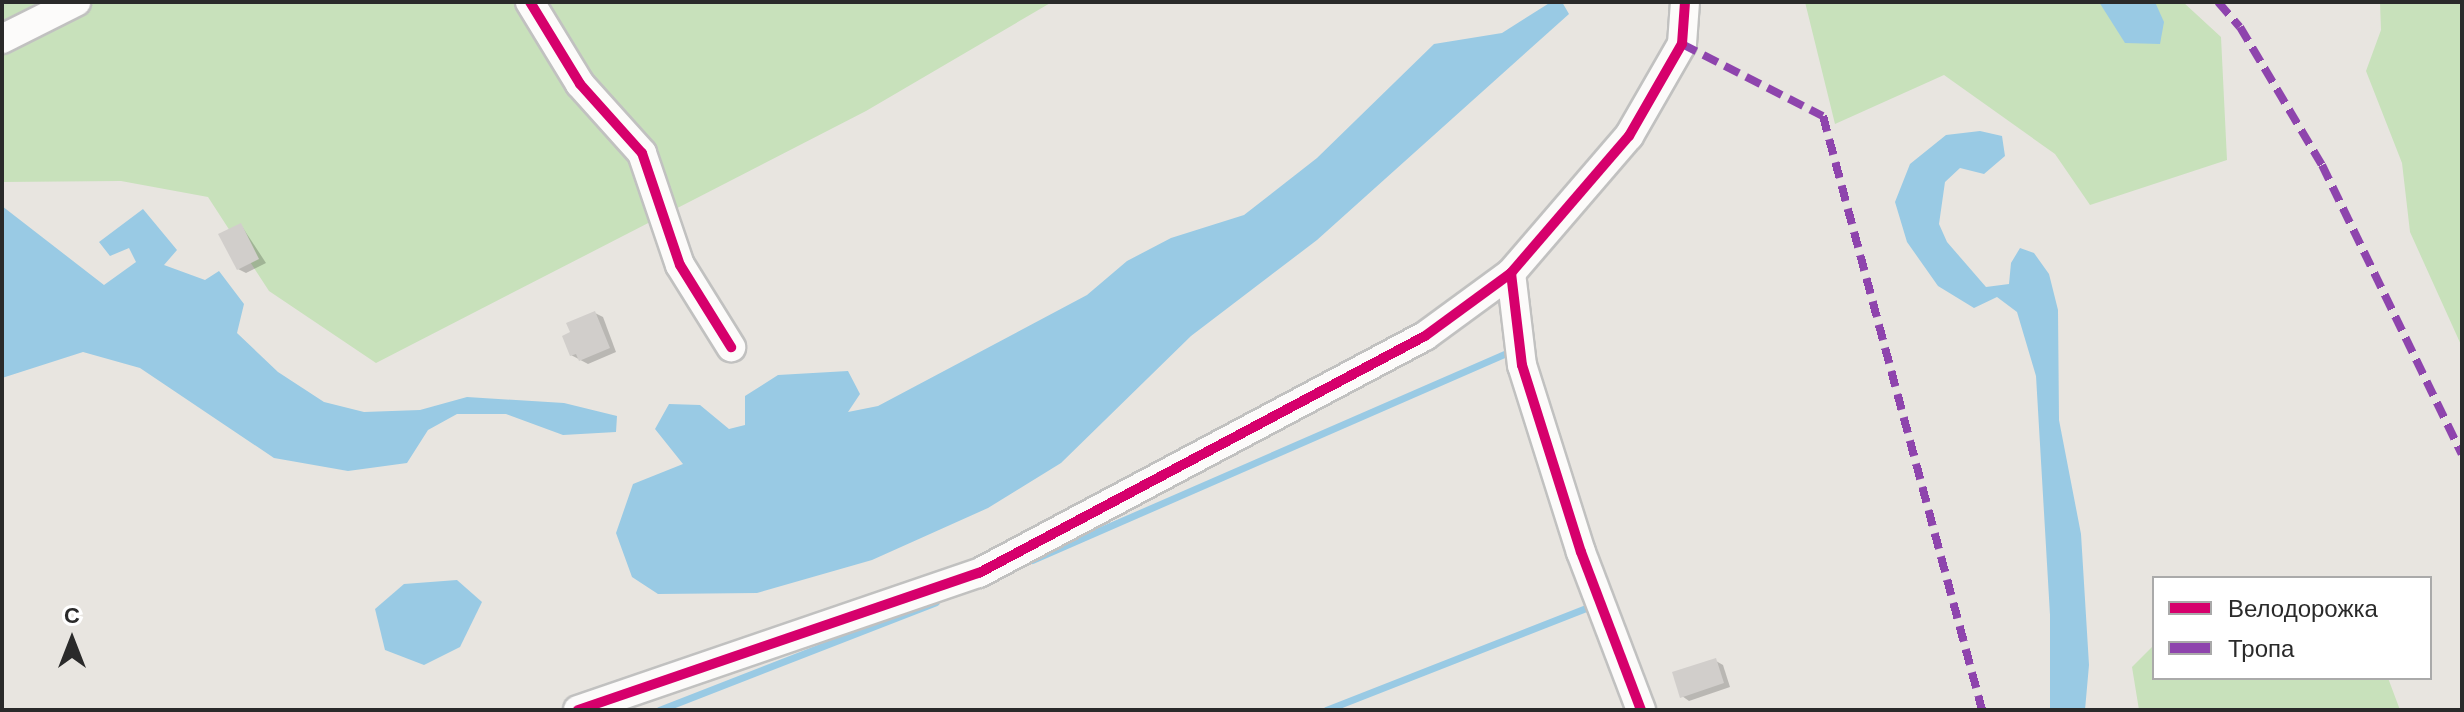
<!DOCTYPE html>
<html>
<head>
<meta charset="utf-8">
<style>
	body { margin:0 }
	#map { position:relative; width:2464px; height:712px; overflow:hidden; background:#e8e5e0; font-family:"DM Sans",sans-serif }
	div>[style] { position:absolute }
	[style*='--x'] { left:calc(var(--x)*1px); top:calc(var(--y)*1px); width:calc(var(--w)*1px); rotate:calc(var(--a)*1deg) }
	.green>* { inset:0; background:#c8e1bb }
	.water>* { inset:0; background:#99cae4 }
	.shadow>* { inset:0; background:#0003 }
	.stream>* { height:7px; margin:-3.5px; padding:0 3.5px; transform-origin:3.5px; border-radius:3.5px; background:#99cae4 }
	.building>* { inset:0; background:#d1cecb }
	.roads { filter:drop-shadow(2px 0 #c1c1c0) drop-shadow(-2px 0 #c1c1c0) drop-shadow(0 2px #c1c1c0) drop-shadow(0 -2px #c1c1c0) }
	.minor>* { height:28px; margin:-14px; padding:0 14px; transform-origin:14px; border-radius:14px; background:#fcfbfa }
	.quiet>* { height:8px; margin-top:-4px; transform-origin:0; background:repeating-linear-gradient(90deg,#8e44ad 0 16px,transparent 0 24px) }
	.cycleway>* { height:10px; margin:-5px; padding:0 5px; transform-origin:5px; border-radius:5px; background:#d6006c }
	span { translate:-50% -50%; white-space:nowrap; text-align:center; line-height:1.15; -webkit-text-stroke:6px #fff; paint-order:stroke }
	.frame { position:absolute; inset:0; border:4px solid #2a2a2a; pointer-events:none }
	.legend { position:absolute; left:2152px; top:576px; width:280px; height:104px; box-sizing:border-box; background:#fff; border:2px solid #aaa; margin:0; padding:10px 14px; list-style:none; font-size:24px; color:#2a2a2a }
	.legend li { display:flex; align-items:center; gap:16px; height:40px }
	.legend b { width:40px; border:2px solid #aaa }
	.north { position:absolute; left:32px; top:600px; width:80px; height:80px; -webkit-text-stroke:6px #fff; paint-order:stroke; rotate:0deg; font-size:22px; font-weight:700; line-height:32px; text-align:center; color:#2a2a2a }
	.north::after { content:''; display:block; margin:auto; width:28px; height:36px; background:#2a2a2a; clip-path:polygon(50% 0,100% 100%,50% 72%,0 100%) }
</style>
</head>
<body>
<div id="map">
	<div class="green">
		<div style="clip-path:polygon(2px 2px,1052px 2px,866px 111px,376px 363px,269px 291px,208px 197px,121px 181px,2px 182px)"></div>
		<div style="clip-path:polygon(1805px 2px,2183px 2px,2221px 37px,2227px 160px,2090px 205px,2055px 154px,1944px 75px,1835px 124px)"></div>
		<div style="clip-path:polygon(2380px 2px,2462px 2px,2462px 347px,2410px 232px,2402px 163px,2366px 71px,2381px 30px)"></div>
		<div style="clip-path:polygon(2154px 645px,2154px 678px,2388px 678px,2400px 710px,2139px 710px,2132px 667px)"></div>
	</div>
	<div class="water">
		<div style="clip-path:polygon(1551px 2px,1562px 2px,1569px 14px,1317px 240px,1191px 336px,1061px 463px,988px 508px,872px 560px,757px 593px,658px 594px,632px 577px,616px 533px,633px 484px,683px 464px,655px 429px,669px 404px,700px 405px,729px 429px,745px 425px,745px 396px,778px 375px,848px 371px,860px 394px,848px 412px,878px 406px,1087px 295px,1127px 261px,1171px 238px,1244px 215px,1317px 158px,1434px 44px,1502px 33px)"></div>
		<div style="clip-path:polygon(2099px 2px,2155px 2px,2164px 22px,2160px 44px,2125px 43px)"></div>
		<div style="clip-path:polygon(1980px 131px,2002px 136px,2005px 156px,1984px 174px,1960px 168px,1945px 182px,1939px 224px,1947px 242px,1986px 287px,2009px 284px,2011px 263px,2020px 248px,2034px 253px,2049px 274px,2058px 310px,2059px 420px,2081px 534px,2089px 665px,2085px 710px,2050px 710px,2050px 615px,2036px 376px,2017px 312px,1997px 297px,1974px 308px,1938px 286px,1907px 242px,1895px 202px,1910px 164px,1946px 135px)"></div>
		<div style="clip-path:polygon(2px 206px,104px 285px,136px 262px,129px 248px,110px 256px,99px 242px,143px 209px,177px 250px,164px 265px,205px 280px,219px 271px,244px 304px,237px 333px,278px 372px,324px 402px,364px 412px,420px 410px,467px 397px,564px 403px,617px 416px,616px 432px,563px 435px,506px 414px,457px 414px,428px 430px,407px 463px,348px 471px,274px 458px,140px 368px,83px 352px,2px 378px)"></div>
		<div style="clip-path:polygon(457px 580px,482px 602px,460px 647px,424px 665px,385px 650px,375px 609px,404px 584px)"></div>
	</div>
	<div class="shadow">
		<div style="clip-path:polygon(241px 225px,266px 263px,246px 273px,238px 269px)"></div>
		<div style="clip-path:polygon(595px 313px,603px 317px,616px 352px,588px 364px,571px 355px)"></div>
		<div style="clip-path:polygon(1716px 661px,1723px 665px,1730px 687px,1689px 701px,1682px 696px)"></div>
	</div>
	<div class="stream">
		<div style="--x:1032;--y:560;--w:523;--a:-23.57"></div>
		<div style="--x:659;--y:710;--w:297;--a:-21.3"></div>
		<div style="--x:1326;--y:710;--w:282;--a:-21.4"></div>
	</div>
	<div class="building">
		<div style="clip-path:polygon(241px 223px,259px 259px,237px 270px,218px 234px)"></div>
		<div style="clip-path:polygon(595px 311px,610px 348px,579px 361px,576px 354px,570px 356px,562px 336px,570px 332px,566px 323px)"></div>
		<div style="clip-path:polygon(1716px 658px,1724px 683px,1680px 698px,1672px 672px)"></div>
	</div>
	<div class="roads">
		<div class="minor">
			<div style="--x:530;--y:2;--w:96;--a:58.6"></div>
			<div style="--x:580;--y:84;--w:93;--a:48.1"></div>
			<div style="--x:642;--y:153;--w:118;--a:71.3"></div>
			<div style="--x:680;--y:265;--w:97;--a:58.1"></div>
			<div style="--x:2;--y:39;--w:83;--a:-26.6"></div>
			<div style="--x:1511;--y:273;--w:93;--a:83.2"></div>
			<div style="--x:1522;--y:365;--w:196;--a:72.5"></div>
			<div style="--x:1581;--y:552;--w:169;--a:69.2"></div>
			<div style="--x:578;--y:710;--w:424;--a:-18.9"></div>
			<div style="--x:979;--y:573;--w:505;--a:-27.99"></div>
			<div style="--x:1425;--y:336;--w:107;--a:-36.2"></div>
			<div style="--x:1511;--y:273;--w:181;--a:-49.3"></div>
			<div style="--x:1629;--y:136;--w:106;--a:-60.1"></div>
			<div style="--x:1682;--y:44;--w:42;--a:-85.9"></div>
		</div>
	</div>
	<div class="quiet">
		<div style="--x:2218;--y:2;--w:33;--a:49"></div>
		<div style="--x:2240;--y:27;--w:161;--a:59.3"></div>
		<div style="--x:2322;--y:165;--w:321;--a:64.2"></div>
		<div style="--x:1682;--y:44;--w:158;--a:27.1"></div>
		<div style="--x:1823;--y:116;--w:615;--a:75.01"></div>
	</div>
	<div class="cycleway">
		<div style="--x:530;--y:2;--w:96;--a:58.6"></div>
		<div style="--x:580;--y:84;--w:93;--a:48.1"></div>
		<div style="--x:642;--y:153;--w:118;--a:71.3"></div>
		<div style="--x:680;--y:265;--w:97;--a:58.1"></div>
		<div style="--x:1511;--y:273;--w:93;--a:83.2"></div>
		<div style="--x:1522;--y:365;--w:196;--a:72.5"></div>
		<div style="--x:1581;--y:552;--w:169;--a:69.2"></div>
		<div style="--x:578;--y:710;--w:424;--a:-18.9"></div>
		<div style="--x:979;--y:573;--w:505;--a:-27.99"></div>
		<div style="--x:1425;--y:336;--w:107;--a:-36.2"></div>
		<div style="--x:1511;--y:273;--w:181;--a:-49.3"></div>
		<div style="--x:1629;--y:136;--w:106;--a:-60.1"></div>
		<div style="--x:1682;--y:44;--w:42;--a:-85.9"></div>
	</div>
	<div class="frame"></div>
	<ul class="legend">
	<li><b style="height:10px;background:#d6006c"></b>Велодорожка</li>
	<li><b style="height:10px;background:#8e44ad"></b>Тропа</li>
	</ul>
	<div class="north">С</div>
</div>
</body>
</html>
